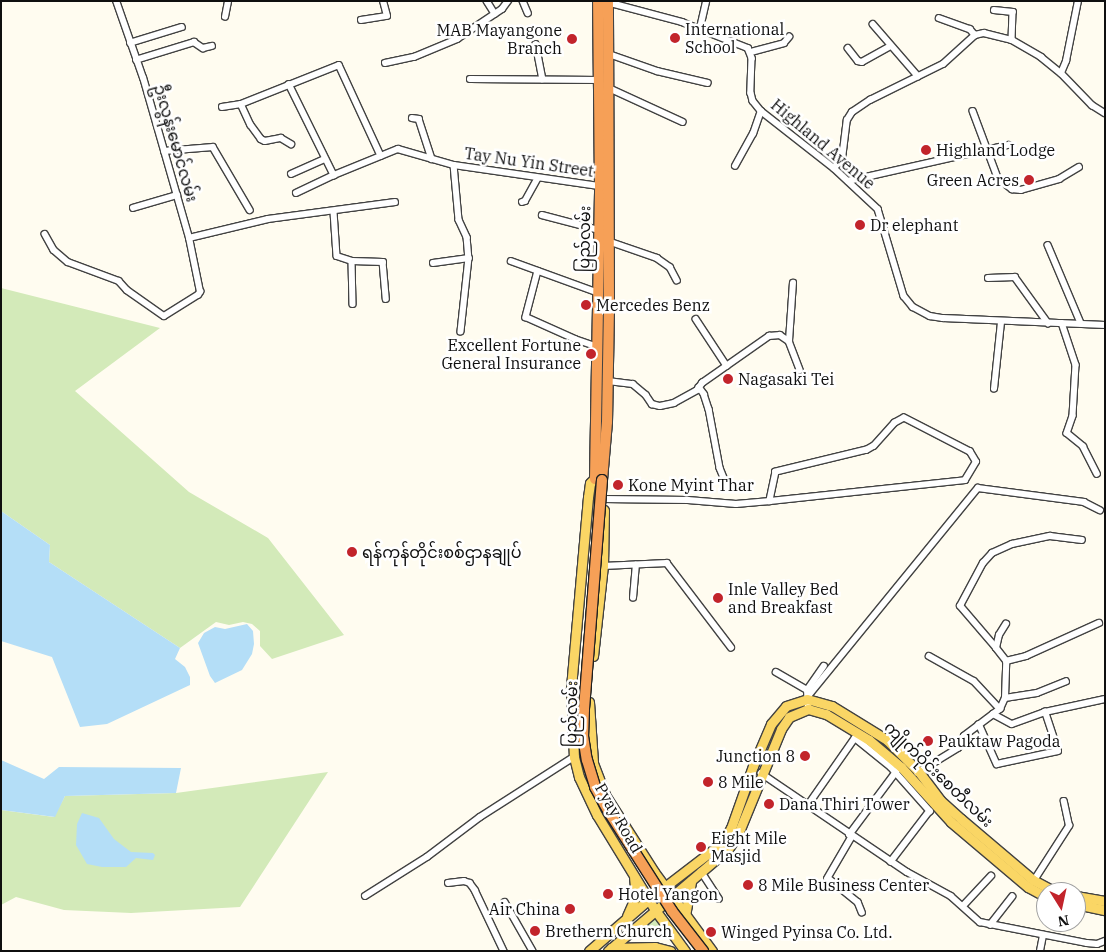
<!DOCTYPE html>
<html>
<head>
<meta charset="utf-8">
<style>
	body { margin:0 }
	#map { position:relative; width:1106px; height:952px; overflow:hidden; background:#fffcf0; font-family:"IBM Plex Serif","Noto Sans Myanmar",serif }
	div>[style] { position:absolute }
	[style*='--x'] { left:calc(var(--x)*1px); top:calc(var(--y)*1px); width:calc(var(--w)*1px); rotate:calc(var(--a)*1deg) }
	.green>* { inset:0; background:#d3eab9 }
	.water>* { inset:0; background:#b4def7 }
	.roads { filter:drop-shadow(1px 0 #424242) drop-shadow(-1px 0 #424242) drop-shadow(0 1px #424242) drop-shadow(0 -1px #424242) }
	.street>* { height:5.5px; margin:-2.75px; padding:0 2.75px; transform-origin:2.75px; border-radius:2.75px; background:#fff }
	.primary>* { height:9px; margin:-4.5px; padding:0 4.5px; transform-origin:4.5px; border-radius:4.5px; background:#fad665 }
	.highway>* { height:10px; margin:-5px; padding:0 5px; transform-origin:5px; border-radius:5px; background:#f6a057 }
	.bridges { filter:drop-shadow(1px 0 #202020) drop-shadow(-1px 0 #202020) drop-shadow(0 1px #202020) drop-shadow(0 -1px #202020) }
	.highway-bridge>* { height:10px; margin:-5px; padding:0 5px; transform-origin:5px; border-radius:5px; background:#f6a057 }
	.dots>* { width:14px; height:14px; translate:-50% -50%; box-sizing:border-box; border:2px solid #fff; border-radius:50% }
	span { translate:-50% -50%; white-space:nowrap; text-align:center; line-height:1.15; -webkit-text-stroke:5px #fff; paint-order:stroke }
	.poi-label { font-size:16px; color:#0f0f0f }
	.left { translate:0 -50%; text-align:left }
	.right { translate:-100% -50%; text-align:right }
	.street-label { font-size:16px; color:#0f0f0f }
	.frame { position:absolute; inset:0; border:2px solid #0f0f0f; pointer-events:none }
	.north { position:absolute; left:1036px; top:882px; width:50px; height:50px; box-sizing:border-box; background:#fff; border:1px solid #9f9f9f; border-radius:50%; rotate:170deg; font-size:14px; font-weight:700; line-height:20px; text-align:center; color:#0f0f0f }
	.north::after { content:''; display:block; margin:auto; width:18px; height:22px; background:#c2242b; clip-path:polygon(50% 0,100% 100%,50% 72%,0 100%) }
</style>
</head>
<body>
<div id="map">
	<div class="green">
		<div style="clip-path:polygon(1px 288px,160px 328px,75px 391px,189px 492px,268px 538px,344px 635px,272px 659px,260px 646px,260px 631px,252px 624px,243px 622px,229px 625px,216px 622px,180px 648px,49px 562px,50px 545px,1px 511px)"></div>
		<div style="clip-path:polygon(328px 772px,240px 907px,131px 913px,64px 910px,16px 897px,1px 905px,1px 810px,54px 817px,65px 796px,176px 793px)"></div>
		<div style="clip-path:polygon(658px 917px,676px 939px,653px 937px,630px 939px)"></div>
	</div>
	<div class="water">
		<div style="clip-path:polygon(1px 511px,50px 545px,49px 562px,180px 648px,175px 659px,185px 667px,190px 677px,190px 685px,107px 724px,80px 727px,52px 657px,1px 641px)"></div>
		<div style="clip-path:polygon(247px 624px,253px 631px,254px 644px,252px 654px,242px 670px,215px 683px,210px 676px,198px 643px,204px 633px,215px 627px,225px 629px)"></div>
		<div style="clip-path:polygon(1px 760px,44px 779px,59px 767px,181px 768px,176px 793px,65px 796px,55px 817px,1px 810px)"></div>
		<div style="clip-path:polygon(82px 813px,99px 818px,114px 839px,131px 852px,153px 853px,155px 855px,153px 860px,136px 858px,126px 867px,102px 867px,87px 864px,76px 845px,77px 824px)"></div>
	</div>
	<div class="roads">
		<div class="street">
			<div style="--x:487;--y:1;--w:15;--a:58"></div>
			<div style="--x:523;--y:1;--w:13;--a:67"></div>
			<div style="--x:607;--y:2;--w:78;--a:14.9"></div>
			<div style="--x:682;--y:22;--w:71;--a:21.5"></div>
			<div style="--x:748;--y:48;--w:11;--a:68"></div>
			<div style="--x:752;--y:58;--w:35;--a:92"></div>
			<div style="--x:751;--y:93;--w:8;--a:76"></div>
			<div style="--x:753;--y:101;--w:13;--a:51"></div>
			<div style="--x:761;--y:111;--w:93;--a:38"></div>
			<div style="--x:834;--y:168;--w:60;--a:43"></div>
			<div style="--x:878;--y:209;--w:91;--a:73.4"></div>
			<div style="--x:904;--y:296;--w:14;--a:51"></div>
			<div style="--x:913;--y:307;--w:19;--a:28"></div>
			<div style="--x:930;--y:316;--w:13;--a:9"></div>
			<div style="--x:943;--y:318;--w:162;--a:2.5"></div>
			<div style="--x:994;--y:10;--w:19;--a:6"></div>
			<div style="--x:1013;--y:12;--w:28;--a:92"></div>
			<div style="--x:225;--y:17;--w:16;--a:-79"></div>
			<div style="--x:939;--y:18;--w:33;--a:20"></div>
			<div style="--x:970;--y:29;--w:8;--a:50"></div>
			<div style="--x:361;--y:20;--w:26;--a:-9"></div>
			<div style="--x:387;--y:16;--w:16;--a:-105"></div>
			<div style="--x:873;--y:24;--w:69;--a:49.1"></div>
			<div style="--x:700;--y:28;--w:28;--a:-77"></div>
			<div style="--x:130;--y:43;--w:54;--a:-17.1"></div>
			<div style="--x:536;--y:44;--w:36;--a:79"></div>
			<div style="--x:848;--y:48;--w:16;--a:52"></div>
			<div style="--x:858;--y:61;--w:4;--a:14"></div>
			<div style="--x:862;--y:62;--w:33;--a:-29"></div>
			<div style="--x:751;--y:52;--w:34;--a:-15"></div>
			<div style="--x:784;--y:43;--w:8;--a:-50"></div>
			<div style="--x:609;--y:54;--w:51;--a:19.5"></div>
			<div style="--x:657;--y:71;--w:52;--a:13.2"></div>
			<div style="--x:136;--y:60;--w:61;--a:-17.2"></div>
			<div style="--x:194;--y:42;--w:11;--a:34"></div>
			<div style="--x:203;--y:48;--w:9;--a:-13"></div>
			<div style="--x:385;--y:63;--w:30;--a:-12"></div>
			<div style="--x:414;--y:57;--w:47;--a:-22.7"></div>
			<div style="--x:457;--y:39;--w:54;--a:-33.7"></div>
			<div style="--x:502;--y:9;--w:10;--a:-53"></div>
			<div style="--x:1061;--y:73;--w:13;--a:-67"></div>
			<div style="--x:1066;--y:61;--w:61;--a:-78.7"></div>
			<div style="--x:470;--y:79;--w:129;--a:0.4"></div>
			<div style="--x:289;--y:84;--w:102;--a:63.7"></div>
			<div style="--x:334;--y:175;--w:69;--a:-22.1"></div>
			<div style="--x:398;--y:149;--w:58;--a:15.9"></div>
			<div style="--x:454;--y:165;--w:148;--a:8.2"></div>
			<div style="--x:609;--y:88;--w:81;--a:24.7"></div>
			<div style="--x:241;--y:104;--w:23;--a:65"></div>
			<div style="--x:251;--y:125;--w:17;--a:54"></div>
			<div style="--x:261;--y:139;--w:4;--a:27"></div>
			<div style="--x:265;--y:141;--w:16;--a:-11"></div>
			<div style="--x:281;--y:138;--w:12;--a:31"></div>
			<div style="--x:222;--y:107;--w:19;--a:-9"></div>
			<div style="--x:241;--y:104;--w:105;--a:-21.7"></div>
			<div style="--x:339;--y:65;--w:100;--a:65.2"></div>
			<div style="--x:973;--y:111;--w:72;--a:69.5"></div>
			<div style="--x:998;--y:178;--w:18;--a:38"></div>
			<div style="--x:1012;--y:189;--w:9;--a:6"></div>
			<div style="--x:1021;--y:190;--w:40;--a:-16"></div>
			<div style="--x:1059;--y:179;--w:23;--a:-31"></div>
			<div style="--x:412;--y:118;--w:7;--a:8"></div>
			<div style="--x:419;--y:119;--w:42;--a:72"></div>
			<div style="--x:164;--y:151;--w:49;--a:-4.7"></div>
			<div style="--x:213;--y:147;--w:73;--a:59.6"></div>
			<div style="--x:454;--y:165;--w:55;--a:84.8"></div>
			<div style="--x:459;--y:220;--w:19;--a:65"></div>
			<div style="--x:467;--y:237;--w:21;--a:85"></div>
			<div style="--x:469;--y:258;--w:74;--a:96.2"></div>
			<div style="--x:735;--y:166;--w:37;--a:-61"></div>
			<div style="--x:753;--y:134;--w:24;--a:-71"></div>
			<div style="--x:834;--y:168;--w:12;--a:-48"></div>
			<div style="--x:842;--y:159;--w:39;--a:-83"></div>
			<div style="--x:847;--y:120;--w:9;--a:-58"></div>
			<div style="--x:852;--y:112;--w:22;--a:-34"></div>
			<div style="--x:870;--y:100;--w:81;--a:-26.3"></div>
			<div style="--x:943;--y:64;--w:43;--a:-42.2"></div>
			<div style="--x:975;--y:35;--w:9;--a:-13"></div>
			<div style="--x:984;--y:33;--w:29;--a:14"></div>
			<div style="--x:1012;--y:40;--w:34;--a:30"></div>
			<div style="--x:1041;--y:57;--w:26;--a:39"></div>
			<div style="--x:1061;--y:73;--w:45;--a:45.9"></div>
			<div style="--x:1092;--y:105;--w:15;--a:32"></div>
			<div style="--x:291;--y:174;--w:37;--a:-24"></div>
			<div style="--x:848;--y:181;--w:164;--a:-12.7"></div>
			<div style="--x:296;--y:193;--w:42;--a:-25.3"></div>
			<div style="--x:522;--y:202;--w:3;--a:-18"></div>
			<div style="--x:525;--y:201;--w:26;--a:-61"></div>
			<div style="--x:133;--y:208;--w:46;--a:-16.5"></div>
			<div style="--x:334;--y:212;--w:44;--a:86.1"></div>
			<div style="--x:337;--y:256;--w:16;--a:18"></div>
			<div style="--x:352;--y:261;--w:31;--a:2"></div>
			<div style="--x:383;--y:262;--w:37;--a:85"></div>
			<div style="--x:542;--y:215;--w:59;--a:14.7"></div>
			<div style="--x:45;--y:234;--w:18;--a:61"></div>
			<div style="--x:54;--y:250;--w:18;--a:41"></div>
			<div style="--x:68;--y:262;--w:54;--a:20.4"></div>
			<div style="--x:119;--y:281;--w:12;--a:48"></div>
			<div style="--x:127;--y:290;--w:45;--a:35.1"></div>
			<div style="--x:164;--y:316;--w:40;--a:-32"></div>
			<div style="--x:198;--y:295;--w:4;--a:-56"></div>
			<div style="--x:200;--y:292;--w:55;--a:-101.5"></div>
			<div style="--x:189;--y:238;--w:166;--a:-106"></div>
			<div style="--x:143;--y:78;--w:82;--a:-109.3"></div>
			<div style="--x:189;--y:238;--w:81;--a:-13.5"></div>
			<div style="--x:268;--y:219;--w:128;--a:-7.6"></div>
			<div style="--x:608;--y:241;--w:52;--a:19.1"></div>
			<div style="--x:657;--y:258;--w:16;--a:35"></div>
			<div style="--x:670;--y:267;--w:15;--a:62"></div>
			<div style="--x:1048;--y:245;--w:85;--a:67.1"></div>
			<div style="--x:352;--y:261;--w:43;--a:88.7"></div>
			<div style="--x:511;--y:261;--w:94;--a:20"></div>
			<div style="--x:433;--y:263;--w:36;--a:-8"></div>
			<div style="--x:538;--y:271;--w:48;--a:104.6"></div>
			<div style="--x:526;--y:317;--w:54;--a:24.2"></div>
			<div style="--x:575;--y:339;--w:24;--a:19"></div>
			<div style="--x:988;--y:278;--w:27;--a:-2"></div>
			<div style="--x:1015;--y:277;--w:57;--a:54.3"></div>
			<div style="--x:696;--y:319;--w:56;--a:56.6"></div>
			<div style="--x:1062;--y:323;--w:44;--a:71.6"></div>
			<div style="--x:1076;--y:365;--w:51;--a:93.4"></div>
			<div style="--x:1073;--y:416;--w:18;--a:109"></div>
			<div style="--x:1067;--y:433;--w:21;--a:39"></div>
			<div style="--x:1083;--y:446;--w:31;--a:63"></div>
			<div style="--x:789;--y:341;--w:58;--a:-86.1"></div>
			<div style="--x:608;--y:381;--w:25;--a:7"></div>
			<div style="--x:633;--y:384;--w:17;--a:40"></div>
			<div style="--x:646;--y:395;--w:11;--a:56"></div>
			<div style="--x:652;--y:404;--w:8;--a:14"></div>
			<div style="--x:660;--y:406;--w:14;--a:-12"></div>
			<div style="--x:674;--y:403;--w:26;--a:-29"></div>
			<div style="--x:697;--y:390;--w:9;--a:-54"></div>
			<div style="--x:702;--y:383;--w:82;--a:-35"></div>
			<div style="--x:769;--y:336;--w:11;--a:-5"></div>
			<div style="--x:780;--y:335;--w:11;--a:34"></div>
			<div style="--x:789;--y:341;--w:31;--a:69"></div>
			<div style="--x:699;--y:387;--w:9;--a:54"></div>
			<div style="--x:704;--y:394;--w:16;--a:72"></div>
			<div style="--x:709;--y:409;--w:60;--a:79.4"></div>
			<div style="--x:720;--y:468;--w:18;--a:68"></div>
			<div style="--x:727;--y:485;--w:6;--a:9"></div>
			<div style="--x:994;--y:389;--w:67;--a:-84"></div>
			<div style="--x:604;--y:499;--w:84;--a:0.7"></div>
			<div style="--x:688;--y:500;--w:48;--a:4.8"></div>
			<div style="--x:736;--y:504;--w:34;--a:-5"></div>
			<div style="--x:770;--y:501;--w:196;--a:-6.1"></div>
			<div style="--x:965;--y:480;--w:21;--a:-59"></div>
			<div style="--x:976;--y:462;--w:12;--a:-121"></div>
			<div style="--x:970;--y:452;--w:74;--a:-152.7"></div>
			<div style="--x:904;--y:418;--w:10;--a:151"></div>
			<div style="--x:895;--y:423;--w:31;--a:132"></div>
			<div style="--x:874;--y:446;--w:8;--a:150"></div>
			<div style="--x:867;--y:450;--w:94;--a:166.4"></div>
			<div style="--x:776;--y:472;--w:30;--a:102"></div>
			<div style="--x:603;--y:566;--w:64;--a:-2.7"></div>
			<div style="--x:667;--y:563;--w:106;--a:52.7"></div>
			<div style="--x:633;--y:598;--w:33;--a:-85"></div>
			<div style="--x:996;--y:648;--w:55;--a:-130.6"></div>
			<div style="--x:960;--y:606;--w:49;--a:-61.9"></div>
			<div style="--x:983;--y:563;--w:13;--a:-48"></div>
			<div style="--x:992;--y:553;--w:22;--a:-24"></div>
			<div style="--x:1012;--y:544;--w:39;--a:-12"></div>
			<div style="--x:1050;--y:536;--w:32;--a:7"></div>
			<div style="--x:929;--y:656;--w:51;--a:29.1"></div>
			<div style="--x:974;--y:681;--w:38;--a:47"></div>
			<div style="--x:1006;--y:661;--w:16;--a:-128"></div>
			<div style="--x:996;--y:648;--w:13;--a:-77"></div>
			<div style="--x:999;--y:635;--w:13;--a:-58"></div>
			<div style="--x:776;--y:672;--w:36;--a:30"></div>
			<div style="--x:809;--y:695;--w:267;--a:-50.8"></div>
			<div style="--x:978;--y:488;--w:107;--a:7.5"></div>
			<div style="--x:1084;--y:502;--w:18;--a:27"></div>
			<div style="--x:1005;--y:698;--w:32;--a:-9"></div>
			<div style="--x:1037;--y:693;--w:31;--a:-22"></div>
			<div style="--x:808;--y:709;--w:19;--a:-93"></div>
			<div style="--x:807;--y:690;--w:29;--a:-55"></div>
			<div style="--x:993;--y:714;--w:9;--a:-36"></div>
			<div style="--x:1000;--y:709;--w:12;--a:-66"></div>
			<div style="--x:1005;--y:698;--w:37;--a:-88"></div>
			<div style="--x:1006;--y:661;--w:21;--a:-14"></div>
			<div style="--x:1026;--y:656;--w:80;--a:-24.3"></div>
			<div style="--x:979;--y:724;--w:44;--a:65.8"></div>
			<div style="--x:997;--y:764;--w:62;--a:-12"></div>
			<div style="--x:1058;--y:751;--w:41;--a:-108.4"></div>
			<div style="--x:761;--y:773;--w:176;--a:34.1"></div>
			<div style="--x:907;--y:872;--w:50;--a:28.6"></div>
			<div style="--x:951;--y:896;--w:39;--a:42"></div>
			<div style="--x:980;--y:922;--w:109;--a:11.1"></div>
			<div style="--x:1087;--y:943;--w:10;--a:6"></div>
			<div style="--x:1097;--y:944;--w:9;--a:-21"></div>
			<div style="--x:917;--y:773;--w:48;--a:-31.4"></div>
			<div style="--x:958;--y:748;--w:13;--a:-63"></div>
			<div style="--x:964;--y:736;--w:36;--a:-37"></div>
			<div style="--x:993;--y:714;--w:21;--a:28"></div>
			<div style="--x:1012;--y:724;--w:35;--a:-20"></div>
			<div style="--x:1045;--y:712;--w:61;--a:-12.2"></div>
			<div style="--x:808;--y:805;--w:82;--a:-55"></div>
			<div style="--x:855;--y:738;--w:46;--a:38.9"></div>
			<div style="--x:891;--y:767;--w:59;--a:48.4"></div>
			<div style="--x:930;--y:811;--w:64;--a:127.4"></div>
			<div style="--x:849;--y:835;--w:79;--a:-53.3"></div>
			<div style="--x:852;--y:837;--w:48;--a:120.3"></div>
			<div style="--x:828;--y:878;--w:38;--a:39"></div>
			<div style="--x:858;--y:902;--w:11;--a:68"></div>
			<div style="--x:701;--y:871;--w:33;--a:57"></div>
			<div style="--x:1033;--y:882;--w:67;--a:-57.3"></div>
			<div style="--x:1069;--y:826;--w:25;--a:-102"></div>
			<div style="--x:448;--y:883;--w:16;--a:-7"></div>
			<div style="--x:464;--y:881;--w:6;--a:18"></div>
			<div style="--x:470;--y:883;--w:9;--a:54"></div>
			<div style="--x:475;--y:890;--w:68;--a:64.6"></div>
			<div style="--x:365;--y:896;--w:73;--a:-32.2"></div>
			<div style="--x:427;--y:857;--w:66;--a:-37"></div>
			<div style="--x:480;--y:817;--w:112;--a:-32.6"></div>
			<div style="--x:505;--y:902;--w:56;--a:60.3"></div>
			<div style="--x:963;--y:906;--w:41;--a:-47"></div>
			<div style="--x:990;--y:925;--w:36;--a:-52"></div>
			<div style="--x:1040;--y:951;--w:16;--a:-79"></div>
		</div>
		<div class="primary">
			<div style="--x:595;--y:478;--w:7;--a:135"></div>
			<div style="--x:590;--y:483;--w:14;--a:98"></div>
			<div style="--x:588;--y:497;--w:193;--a:95.1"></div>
			<div style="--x:571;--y:689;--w:68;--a:87.5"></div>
			<div style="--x:574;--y:757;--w:21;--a:76"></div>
			<div style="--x:579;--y:777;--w:42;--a:64.7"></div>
			<div style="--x:597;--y:815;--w:111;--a:58.6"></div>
			<div style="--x:655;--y:910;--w:51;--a:53.8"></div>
			<div style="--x:593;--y:656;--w:91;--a:-83.7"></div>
			<div style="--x:603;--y:566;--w:56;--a:-89"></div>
			<div style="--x:589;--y:702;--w:61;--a:86.2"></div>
			<div style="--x:593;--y:763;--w:34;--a:69"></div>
			<div style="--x:605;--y:795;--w:91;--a:57.5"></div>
			<div style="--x:654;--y:872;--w:98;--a:53.7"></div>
			<div style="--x:1076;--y:896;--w:29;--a:10"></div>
			<div style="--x:1076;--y:904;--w:30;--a:12"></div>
			<div style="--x:627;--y:916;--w:22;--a:-66"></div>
			<div style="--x:636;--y:896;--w:18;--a:-96"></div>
			<div style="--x:685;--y:916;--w:36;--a:-80"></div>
			<div style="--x:611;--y:948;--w:44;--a:-1.3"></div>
			<div style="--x:655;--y:947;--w:16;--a:15"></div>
			<div style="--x:589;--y:951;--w:79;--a:-40.9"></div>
			<div style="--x:649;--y:899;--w:92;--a:-37.5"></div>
			<div style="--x:722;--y:843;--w:17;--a:-59"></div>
			<div style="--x:731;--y:828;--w:66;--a:-70.5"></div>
			<div style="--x:753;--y:766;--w:46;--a:-66.8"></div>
			<div style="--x:771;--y:724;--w:23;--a:-50"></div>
			<div style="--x:786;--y:706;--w:22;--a:-18"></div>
			<div style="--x:807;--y:699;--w:26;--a:16"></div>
			<div style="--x:832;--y:706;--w:65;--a:31.7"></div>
			<div style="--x:887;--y:740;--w:45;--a:45"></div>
			<div style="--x:919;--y:772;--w:35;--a:53"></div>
			<div style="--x:940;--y:800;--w:28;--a:42"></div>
			<div style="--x:961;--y:819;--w:94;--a:40.3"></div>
			<div style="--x:1033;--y:880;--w:26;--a:28"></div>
			<div style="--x:608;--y:951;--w:157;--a:-40.4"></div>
			<div style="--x:728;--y:849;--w:18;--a:-56"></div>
			<div style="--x:738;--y:834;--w:113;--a:-67.7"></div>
			<div style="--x:781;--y:729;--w:14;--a:-56"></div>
			<div style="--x:789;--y:717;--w:21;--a:-23"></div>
			<div style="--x:808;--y:709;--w:19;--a:16"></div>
			<div style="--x:826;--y:714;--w:50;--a:31.2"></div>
			<div style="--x:869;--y:740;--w:42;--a:40.2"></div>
			<div style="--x:901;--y:767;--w:74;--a:47.7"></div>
			<div style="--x:951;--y:822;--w:101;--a:40.2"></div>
			<div style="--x:1028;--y:887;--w:21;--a:29"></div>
		</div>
		<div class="highway">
			<div style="--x:595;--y:479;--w:293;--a:-89"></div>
			<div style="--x:600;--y:186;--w:185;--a:-90.6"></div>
			<div style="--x:602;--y:480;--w:58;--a:-85.1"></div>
			<div style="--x:607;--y:422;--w:120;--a:-89"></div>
			<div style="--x:609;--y:302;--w:301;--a:-90.2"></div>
		</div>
	</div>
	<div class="bridges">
		<div class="highway-bridge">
			<div style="--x:602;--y:480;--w:230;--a:94.5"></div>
			<div style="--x:584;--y:709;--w:27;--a:92"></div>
			<div style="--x:583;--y:736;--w:24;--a:81"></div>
			<div style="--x:587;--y:760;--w:28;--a:73"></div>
			<div style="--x:595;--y:787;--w:29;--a:61"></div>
			<div style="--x:609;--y:812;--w:117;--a:57.5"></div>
			<div style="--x:672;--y:911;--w:51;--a:52.2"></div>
		</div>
	</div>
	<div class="dots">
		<div style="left:675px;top:38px;background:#c2242b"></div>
		<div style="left:572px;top:39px;background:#c2242b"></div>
		<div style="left:926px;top:150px;background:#c2242b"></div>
		<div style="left:1029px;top:180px;background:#c2242b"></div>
		<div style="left:860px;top:225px;background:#c2242b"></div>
		<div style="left:586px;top:305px;background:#c2242b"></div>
		<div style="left:591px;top:354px;background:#c2242b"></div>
		<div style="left:728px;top:379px;background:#c2242b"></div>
		<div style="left:618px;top:485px;background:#c2242b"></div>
		<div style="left:352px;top:552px;background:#c2242b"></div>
		<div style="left:718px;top:598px;background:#c2242b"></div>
		<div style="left:928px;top:741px;background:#c2242b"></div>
		<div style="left:805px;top:756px;background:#c2242b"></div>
		<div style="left:708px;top:782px;background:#c2242b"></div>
		<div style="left:769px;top:804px;background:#c2242b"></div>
		<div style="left:701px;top:847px;background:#c2242b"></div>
		<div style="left:748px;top:885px;background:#c2242b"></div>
		<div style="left:608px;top:894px;background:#c2242b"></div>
		<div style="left:570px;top:909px;background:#c2242b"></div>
		<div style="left:535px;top:931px;background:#c2242b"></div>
		<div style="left:711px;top:932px;background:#c2242b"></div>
	</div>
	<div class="poi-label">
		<span class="left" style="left:685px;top:38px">International<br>School</span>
		<span class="right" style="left:562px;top:39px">MAB Mayangone<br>Branch</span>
		<span class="left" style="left:936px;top:150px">Highland Lodge</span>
		<span class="right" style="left:1019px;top:180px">Green Acres</span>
		<span class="left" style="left:870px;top:225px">Dr elephant</span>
		<span class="left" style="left:596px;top:305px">Mercedes Benz</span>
		<span class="right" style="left:581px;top:354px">Excellent Fortune<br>General Insurance</span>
		<span class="left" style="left:738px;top:379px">Nagasaki Tei</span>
		<span class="left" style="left:628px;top:485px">Kone Myint Thar</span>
		<span class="left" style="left:362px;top:552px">ရန်ကုန်တိုင်းစစ်ဌာနချုပ်</span>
		<span class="left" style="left:728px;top:598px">Inle Valley Bed<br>and Breakfast</span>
		<span class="left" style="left:938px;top:741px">Pauktaw Pagoda</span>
		<span class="right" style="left:795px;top:756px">Junction 8</span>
		<span class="left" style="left:718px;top:782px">8 Mile</span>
		<span class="left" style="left:779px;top:804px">Dana Thiri Tower</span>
		<span class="left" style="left:711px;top:847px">Eight Mile<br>Masjid</span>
		<span class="left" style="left:758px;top:885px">8 Mile Business Center</span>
		<span class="left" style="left:618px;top:894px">Hotel Yangon</span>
		<span class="right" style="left:560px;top:909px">Air China</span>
		<span class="left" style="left:545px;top:931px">Brethern Church</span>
		<span class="left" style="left:721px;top:932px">Winged Pyinsa Co. Ltd.</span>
	</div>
	<div class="street-label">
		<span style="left:176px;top:143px;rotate:74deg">ဦးလွန်းမောင်လမ်း</span>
		<span style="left:823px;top:144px;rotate:40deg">Highland Avenue</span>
		<span style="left:529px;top:162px;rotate:8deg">Tay Nu Yin Street</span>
		<span style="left:584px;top:239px;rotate:-89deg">ပြည်လမ်း</span>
		<span style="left:571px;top:714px;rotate:-89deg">ပြည်လမ်း</span>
		<span style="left:939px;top:774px;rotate:44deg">ကျိုက်ဝိုင်းစေတီလမ်း</span>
		<span style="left:619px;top:818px;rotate:60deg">Pyay Road</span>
	</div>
	<div class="frame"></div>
	<div class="north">N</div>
</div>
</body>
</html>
